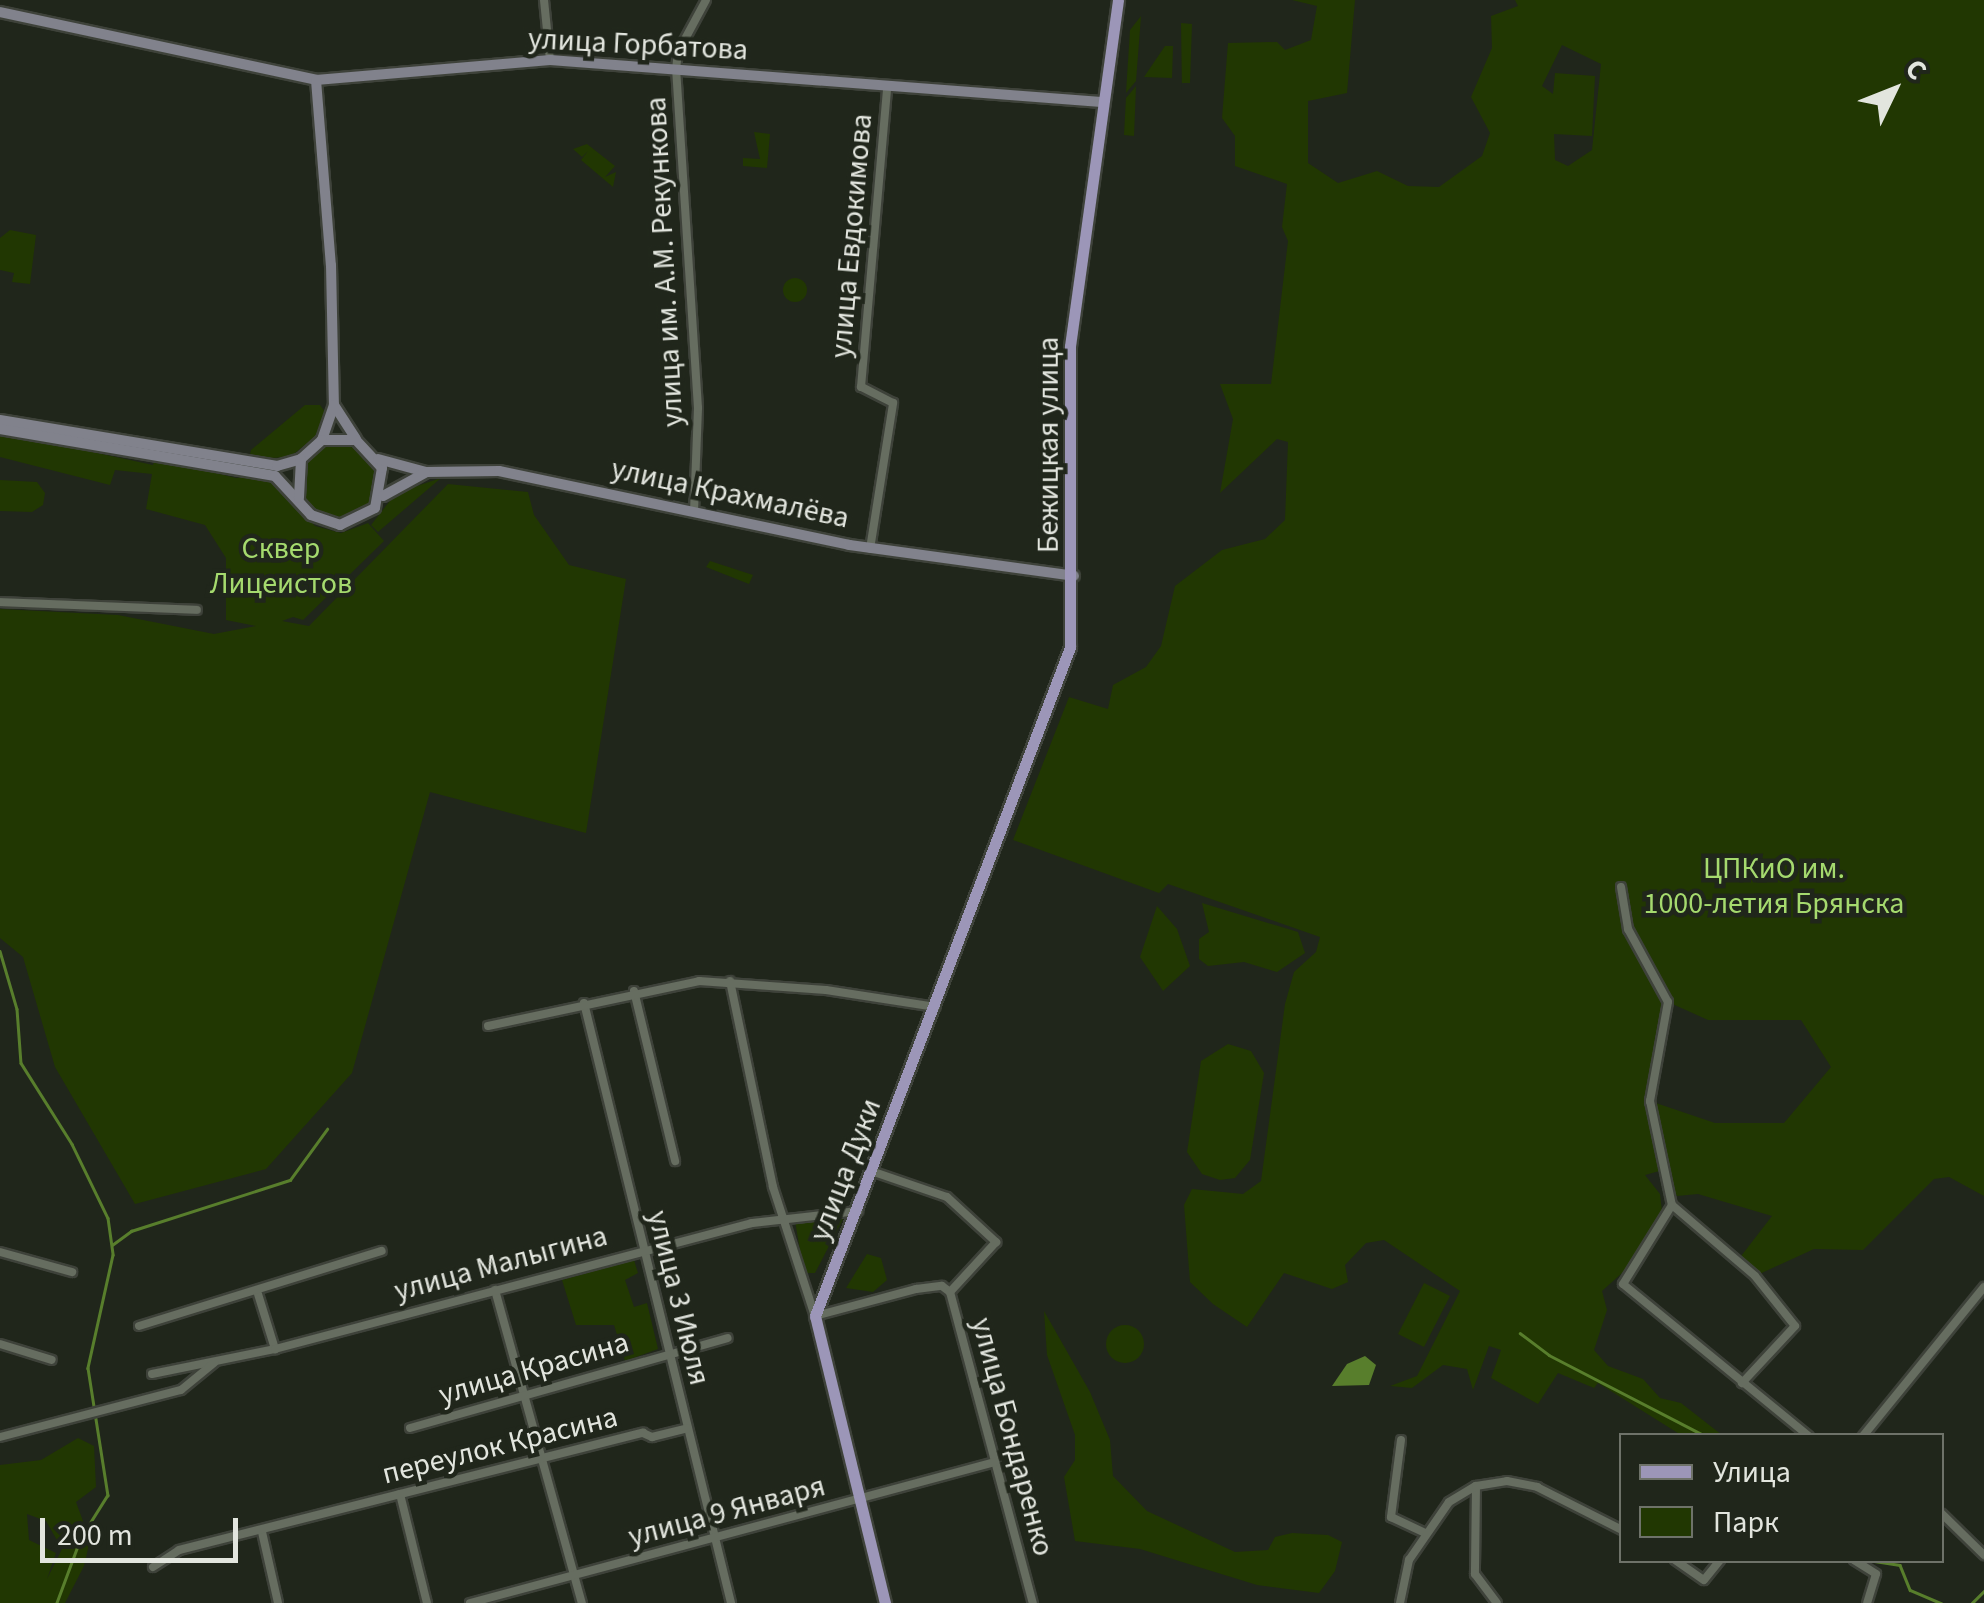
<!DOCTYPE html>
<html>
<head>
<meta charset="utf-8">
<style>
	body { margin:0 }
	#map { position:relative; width:1984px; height:1603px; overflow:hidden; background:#20261b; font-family:"Source Sans 3",sans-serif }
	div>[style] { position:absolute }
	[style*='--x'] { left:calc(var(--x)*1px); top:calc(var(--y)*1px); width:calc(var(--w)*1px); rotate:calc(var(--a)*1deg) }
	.green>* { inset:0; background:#213702 }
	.round { border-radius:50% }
	.water>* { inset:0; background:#587e2c }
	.stream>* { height:2.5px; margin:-1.25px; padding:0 1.25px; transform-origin:1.25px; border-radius:1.25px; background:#587e2c }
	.roads { filter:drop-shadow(2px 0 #3e423a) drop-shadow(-2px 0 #3e423a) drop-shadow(0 2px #3e423a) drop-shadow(0 -2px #3e423a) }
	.minor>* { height:8px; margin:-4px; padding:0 4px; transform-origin:4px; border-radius:4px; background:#666d60 }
	.secondary>* { height:10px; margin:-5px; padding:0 5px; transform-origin:5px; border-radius:5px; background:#81828c }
	.primary>* { height:11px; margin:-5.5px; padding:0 5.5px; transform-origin:5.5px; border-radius:5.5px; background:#9c96b8 }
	span { translate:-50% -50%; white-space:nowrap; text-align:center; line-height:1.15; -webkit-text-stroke:9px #20261b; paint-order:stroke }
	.street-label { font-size:30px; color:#e2e5de }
	.park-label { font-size:30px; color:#a5da6e }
	.legend { position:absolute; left:1619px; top:1433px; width:325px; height:130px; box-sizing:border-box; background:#20261b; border:2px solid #6e7269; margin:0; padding:12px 18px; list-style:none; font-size:30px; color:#e2e5de }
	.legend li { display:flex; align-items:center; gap:20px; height:50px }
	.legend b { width:50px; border:2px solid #6e7269 }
	.north { position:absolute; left:1844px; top:40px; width:100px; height:100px; -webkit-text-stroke:8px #20261b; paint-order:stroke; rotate:47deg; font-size:28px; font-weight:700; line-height:40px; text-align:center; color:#e2e5de }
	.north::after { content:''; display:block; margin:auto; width:35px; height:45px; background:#e2e5de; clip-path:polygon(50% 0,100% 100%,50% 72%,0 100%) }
	.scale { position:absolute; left:40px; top:1518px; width:198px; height:45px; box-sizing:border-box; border:5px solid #e2e5de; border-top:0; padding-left:12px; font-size:30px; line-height:35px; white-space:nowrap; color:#e2e5de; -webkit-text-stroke:8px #20261b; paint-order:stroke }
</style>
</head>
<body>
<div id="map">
	<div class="green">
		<div style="clip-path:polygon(evenodd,1292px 0,1355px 0,1347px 93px,1308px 101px,1308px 163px,1338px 183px,1377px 171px,1408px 186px,1439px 187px,1482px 156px,1490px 133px,1471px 97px,1492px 48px,1491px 16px,1518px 6px,1515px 0,1984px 0,1984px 1196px,1949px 1177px,1934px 1179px,1863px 1250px,1814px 1249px,1755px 1276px,1738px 1260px,1772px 1216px,1698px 1194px,1677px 1196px,1663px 1170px,1645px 1175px,1660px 1194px,1663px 1221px,1641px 1256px,1602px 1291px,1607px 1310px,1594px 1350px,1608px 1366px,1643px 1379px,1660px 1398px,1681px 1403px,1722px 1435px,1681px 1435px,1598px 1383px,1594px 1388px,1558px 1373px,1538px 1404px,1491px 1378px,1501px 1350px,1489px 1346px,1473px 1390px,1467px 1369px,1443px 1365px,1412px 1388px,1390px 1386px,1417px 1376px,1460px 1291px,1384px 1240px,1366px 1243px,1345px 1265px,1348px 1282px,1332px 1289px,1284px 1273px,1247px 1327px,1213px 1304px,1190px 1282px,1184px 1205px,1192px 1189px,1243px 1194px,1261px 1181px,1285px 1004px,1294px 972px,1316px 952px,1320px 937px,1168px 884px,1159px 893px,1013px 840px,1069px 697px,1108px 709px,1113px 685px,1146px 667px,1161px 646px,1175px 586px,1222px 550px,1265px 539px,1285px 520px,1288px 442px,1277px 439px,1220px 493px,1233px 419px,1220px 384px,1271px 384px,1288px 241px,1282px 227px,1287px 184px,1235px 166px,1235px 136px,1222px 118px,1228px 43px,1277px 42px,1285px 50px,1311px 40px,1317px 6px,1292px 0,1562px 45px,1601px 64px,1592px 150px,1568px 166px,1555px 160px,1554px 134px,1592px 136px,1595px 76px,1555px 73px,1553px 94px,1542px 86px,1562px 45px,1292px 0,1668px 1002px,1708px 1020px,1801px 1020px,1831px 1067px,1784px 1123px,1715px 1123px,1650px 1101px,1668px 1002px)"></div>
		<div style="clip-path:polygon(1141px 16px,1136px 81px,1126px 93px,1130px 30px)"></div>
		<div style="clip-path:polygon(1181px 23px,1192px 24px,1190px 83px,1182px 83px,1182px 92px)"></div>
		<div style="clip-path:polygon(1165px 46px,1173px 46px,1172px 78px,1144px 77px)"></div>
		<div style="clip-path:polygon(1136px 86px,1134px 136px,1124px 135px,1126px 98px)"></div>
		<div style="clip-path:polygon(754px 132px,770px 134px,767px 168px,743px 166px,743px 158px,760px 159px)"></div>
		<div style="clip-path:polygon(587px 144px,615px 166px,605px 177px,616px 172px,613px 187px,581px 160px,588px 151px,582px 157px,573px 149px)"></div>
		<div style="clip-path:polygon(10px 230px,36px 235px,30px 284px,12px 282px,14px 273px,0 270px,0 238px)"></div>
		<div class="round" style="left:783px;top:278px;width:24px;height:24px"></div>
		<div style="clip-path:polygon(305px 405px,320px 405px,325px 412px,316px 436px,290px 457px,249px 459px,251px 450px)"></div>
		<div style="clip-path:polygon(0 432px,153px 465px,155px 458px,236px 478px,259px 475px,275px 482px,315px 526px,341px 533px,368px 523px,384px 541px,303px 620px,293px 617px,282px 621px,309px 626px,448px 484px,528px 492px,534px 515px,569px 565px,626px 579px,586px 833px,430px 792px,352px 1073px,266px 1169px,135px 1204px,55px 1067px,23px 957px,0 938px,0 609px,118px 615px,214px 634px,256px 626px,226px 620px,226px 558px,205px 525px,146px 509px,152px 474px,115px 470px,110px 485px,0 457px)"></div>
		<div class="round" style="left:300px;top:442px;width:78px;height:78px"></div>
		<div style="clip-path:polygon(441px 478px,378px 532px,371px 525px,396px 493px)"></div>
		<div style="clip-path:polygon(0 480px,37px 482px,45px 493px,43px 505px,32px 512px,0 511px)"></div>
		<div style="clip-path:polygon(710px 561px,753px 575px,749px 584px,706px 567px)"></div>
		<div style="clip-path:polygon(1202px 903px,1298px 932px,1305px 953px,1277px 972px,1244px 962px,1208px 966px,1199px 959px,1199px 939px,1209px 932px)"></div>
		<div style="clip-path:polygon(1157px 906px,1177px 929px,1190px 966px,1163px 991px,1140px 957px)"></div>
		<div style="clip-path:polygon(1228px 1044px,1251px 1051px,1264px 1073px,1250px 1160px,1235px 1178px,1220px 1180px,1202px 1174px,1187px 1152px,1201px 1061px)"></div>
		<div style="clip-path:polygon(843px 1219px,815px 1273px,804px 1273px,795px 1221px)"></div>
		<div style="clip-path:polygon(867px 1254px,881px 1258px,887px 1280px,873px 1292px,846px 1288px)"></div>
		<div style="clip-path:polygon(634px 1260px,638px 1273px,625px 1280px,634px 1307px,647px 1303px,658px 1349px,625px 1361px,614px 1325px,576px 1325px,562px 1280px)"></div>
		<div style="clip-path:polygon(1424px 1283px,1450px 1296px,1424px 1347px,1398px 1334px)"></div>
		<div style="clip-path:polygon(1044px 1311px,1090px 1392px,1110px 1440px,1113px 1476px,1147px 1511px,1235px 1552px,1268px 1550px,1275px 1537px,1292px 1533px,1328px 1535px,1342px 1542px,1335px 1571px,1319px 1593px,1257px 1585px,1140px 1549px,1075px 1541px,1064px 1477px,1075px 1460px,1075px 1435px,1047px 1355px)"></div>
		<div class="round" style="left:1106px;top:1325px;width:38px;height:38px"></div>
		<div style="clip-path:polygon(evenodd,78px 1438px,94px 1446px,96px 1487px,76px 1502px,90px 1540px,84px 1566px,65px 1603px,0 1603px,0 1465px,41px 1460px,78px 1438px,27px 1514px,46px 1521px,62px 1549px,47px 1579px,56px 1553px,29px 1540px,27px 1514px)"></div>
	</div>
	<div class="water">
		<div style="clip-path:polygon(1365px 1356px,1376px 1365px,1369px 1385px,1332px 1386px,1347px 1364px)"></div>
	</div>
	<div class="stream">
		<div style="--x:0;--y:951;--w:60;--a:73.7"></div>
		<div style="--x:17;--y:1009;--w:54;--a:85.8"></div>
		<div style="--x:21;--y:1063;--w:96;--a:57.8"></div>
		<div style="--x:72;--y:1144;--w:82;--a:64.1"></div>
		<div style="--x:108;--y:1218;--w:37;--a:82"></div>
		<div style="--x:113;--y:1255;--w:116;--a:102.5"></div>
		<div style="--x:88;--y:1368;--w:129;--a:81.1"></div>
		<div style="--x:108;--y:1495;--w:51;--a:122.1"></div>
		<div style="--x:81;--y:1538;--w:69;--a:110.3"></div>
		<div style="--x:112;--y:1245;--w:24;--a:-36"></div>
		<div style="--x:131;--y:1231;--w:167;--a:-17.8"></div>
		<div style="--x:290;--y:1180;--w:63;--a:-54"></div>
		<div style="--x:1520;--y:1333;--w:36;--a:37"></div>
		<div style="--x:1549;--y:1355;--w:176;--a:27.4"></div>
		<div style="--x:1868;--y:1560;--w:32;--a:9"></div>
		<div style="--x:1900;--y:1565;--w:27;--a:68"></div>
		<div style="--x:1910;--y:1590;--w:34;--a:23"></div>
		<div style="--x:1972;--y:1603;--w:17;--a:-45"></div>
	</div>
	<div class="roads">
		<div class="minor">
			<div style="--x:544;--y:0;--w:60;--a:84.3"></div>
			<div style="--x:694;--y:512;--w:104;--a:-87.8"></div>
			<div style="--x:698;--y:408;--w:339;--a:-93.7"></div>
			<div style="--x:676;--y:70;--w:18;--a:-84"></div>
			<div style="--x:678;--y:52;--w:59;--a:-61.7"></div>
			<div style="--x:870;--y:549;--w:148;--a:-81"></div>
			<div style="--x:893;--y:403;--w:36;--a:-153"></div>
			<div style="--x:861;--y:387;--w:301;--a:-85"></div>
			<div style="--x:0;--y:602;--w:197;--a:2.3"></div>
			<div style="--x:1621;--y:887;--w:43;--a:80.5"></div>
			<div style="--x:1628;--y:929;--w:83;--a:61.3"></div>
			<div style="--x:1668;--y:1002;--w:101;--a:100.3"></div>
			<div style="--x:1650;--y:1101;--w:106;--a:78.1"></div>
			<div style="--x:1672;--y:1205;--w:93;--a:121.8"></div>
			<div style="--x:1623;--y:1284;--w:240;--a:39.3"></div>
			<div style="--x:730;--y:981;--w:210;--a:78.2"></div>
			<div style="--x:773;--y:1187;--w:136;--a:72"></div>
			<div style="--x:815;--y:1316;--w:105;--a:-15"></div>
			<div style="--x:916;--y:1289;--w:26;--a:-7"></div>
			<div style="--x:942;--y:1286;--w:10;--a:37"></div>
			<div style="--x:950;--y:1292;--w:322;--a:75.1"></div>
			<div style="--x:634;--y:991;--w:175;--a:76.4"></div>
			<div style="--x:584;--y:1003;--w:618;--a:76.23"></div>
			<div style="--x:488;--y:1026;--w:216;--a:-12"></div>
			<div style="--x:699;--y:981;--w:127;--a:4.1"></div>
			<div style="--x:826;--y:990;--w:111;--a:8.8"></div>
			<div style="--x:874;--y:1172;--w:77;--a:18.9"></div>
			<div style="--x:947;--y:1197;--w:67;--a:42.6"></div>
			<div style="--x:996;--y:1242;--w:68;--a:132.6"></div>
			<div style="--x:1672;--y:1205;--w:109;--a:40.5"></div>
			<div style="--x:1755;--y:1276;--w:64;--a:51.3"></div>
			<div style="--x:1795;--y:1326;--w:78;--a:132.9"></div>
			<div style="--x:0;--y:1252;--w:75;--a:15.5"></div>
			<div style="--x:495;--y:1290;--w:325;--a:74.5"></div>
			<div style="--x:258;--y:1294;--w:58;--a:72.8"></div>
			<div style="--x:139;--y:1326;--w:254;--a:-17.2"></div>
			<div style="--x:0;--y:1344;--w:54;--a:17.1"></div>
			<div style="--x:152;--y:1374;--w:126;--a:-11.5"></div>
			<div style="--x:275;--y:1349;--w:493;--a:-14.8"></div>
			<div style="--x:752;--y:1223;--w:107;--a:-6.5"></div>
			<div style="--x:410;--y:1428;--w:330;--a:-15.8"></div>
			<div style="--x:1863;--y:1436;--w:192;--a:-50.9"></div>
			<div style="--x:0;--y:1437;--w:187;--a:-14.6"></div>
			<div style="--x:181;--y:1390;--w:43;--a:-39.3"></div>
			<div style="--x:1401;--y:1440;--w:78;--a:97.4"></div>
			<div style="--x:1391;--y:1517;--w:38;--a:25"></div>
			<div style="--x:1476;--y:1486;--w:88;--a:90.7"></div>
			<div style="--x:1475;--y:1574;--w:36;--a:53"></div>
			<div style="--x:400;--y:1494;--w:112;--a:76.1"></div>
			<div style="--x:1942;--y:1514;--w:59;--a:44.3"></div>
			<div style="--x:262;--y:1532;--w:73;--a:77.3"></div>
			<div style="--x:1675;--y:1560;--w:35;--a:35"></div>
			<div style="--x:1704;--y:1580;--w:26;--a:-51"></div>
			<div style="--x:1854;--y:1560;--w:26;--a:32"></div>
			<div style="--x:1876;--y:1574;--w:30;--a:107"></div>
			<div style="--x:153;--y:1567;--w:31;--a:-33"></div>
			<div style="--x:179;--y:1550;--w:479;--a:-14.2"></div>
			<div style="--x:643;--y:1433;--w:10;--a:24"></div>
			<div style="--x:652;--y:1437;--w:36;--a:-14"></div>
			<div style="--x:470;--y:1603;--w:544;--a:-15.03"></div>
			<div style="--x:1400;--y:1603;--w:44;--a:-78.2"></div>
			<div style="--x:1409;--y:1560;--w:70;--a:-55.4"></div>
			<div style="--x:1449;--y:1502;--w:31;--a:-31"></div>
			<div style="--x:1476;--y:1486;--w:31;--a:-9"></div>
			<div style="--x:1507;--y:1481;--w:31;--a:11"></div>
			<div style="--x:1537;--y:1487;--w:95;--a:26.8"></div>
		</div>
		<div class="secondary">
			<div style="--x:0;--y:12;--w:323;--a:12.1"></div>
			<div style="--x:316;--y:80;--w:235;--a:-4.9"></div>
			<div style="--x:550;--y:60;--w:553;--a:4.36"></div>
			<div style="--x:316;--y:80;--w:186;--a:85.4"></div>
			<div style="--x:331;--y:265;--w:140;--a:88.8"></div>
			<div style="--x:334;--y:405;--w:37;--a:109"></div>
			<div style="--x:334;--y:405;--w:40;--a:57.1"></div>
			<div style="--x:0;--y:420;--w:281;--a:9.4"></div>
			<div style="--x:277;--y:466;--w:25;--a:-16"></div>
			<div style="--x:0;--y:429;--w:279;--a:9.7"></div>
			<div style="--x:275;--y:476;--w:53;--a:47.3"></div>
			<div style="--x:311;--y:515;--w:31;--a:19"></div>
			<div style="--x:340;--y:525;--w:39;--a:-26"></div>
			<div style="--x:375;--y:508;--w:41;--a:-80.1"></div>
			<div style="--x:382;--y:468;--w:38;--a:-133"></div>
			<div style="--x:356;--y:440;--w:34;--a:180"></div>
			<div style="--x:322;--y:440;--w:28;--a:138"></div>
			<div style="--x:301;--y:459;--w:39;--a:93"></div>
			<div style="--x:378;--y:459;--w:50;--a:15.2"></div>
			<div style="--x:426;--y:472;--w:73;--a:-0.8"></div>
			<div style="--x:499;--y:471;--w:358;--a:11.9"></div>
			<div style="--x:849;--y:545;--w:227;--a:7.8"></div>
			<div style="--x:383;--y:496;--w:48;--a:-28.7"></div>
		</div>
		<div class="primary">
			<div style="--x:885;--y:1603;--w:295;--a:-103.7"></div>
			<div style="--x:815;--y:1316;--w:716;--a:-69.13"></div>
			<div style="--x:1070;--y:647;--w:301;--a:-90"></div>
			<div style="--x:1070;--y:346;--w:349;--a:-82.1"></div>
		</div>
	</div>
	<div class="street-label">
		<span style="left:638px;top:45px;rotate:3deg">улица Горбатова</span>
		<span style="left:852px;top:236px;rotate:-85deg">улица Евдокимова</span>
		<span style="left:665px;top:262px;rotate:-93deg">улица им. А.М. Рекункова</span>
		<span style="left:1049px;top:445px;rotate:-90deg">Бежицкая улица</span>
		<span style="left:730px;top:494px;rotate:12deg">улица Крахмалёва</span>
		<span style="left:846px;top:1170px;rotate:-69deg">улица Дуки</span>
		<span style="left:501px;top:1264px;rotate:-15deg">улица Малыгина</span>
		<span style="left:678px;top:1298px;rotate:76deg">улица 3 Июля</span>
		<span style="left:534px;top:1369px;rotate:-16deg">улица Красина</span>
		<span style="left:1012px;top:1437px;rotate:75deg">улица Бондаренко</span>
		<span style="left:500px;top:1446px;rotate:-14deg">переулок Красина</span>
		<span style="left:727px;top:1512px;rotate:-15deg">улица 9 Января</span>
	</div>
	<div class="park-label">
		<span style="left:281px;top:566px">Сквер<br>Лицеистов</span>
		<span style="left:1774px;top:886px">ЦПКиО им.<br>1000-летия Брянска</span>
	</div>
	<ul class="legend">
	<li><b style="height:12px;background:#9c96b8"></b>Улица</li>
	<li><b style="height:28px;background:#213702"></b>Парк</li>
	</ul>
	<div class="north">С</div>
	<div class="scale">200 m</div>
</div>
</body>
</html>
